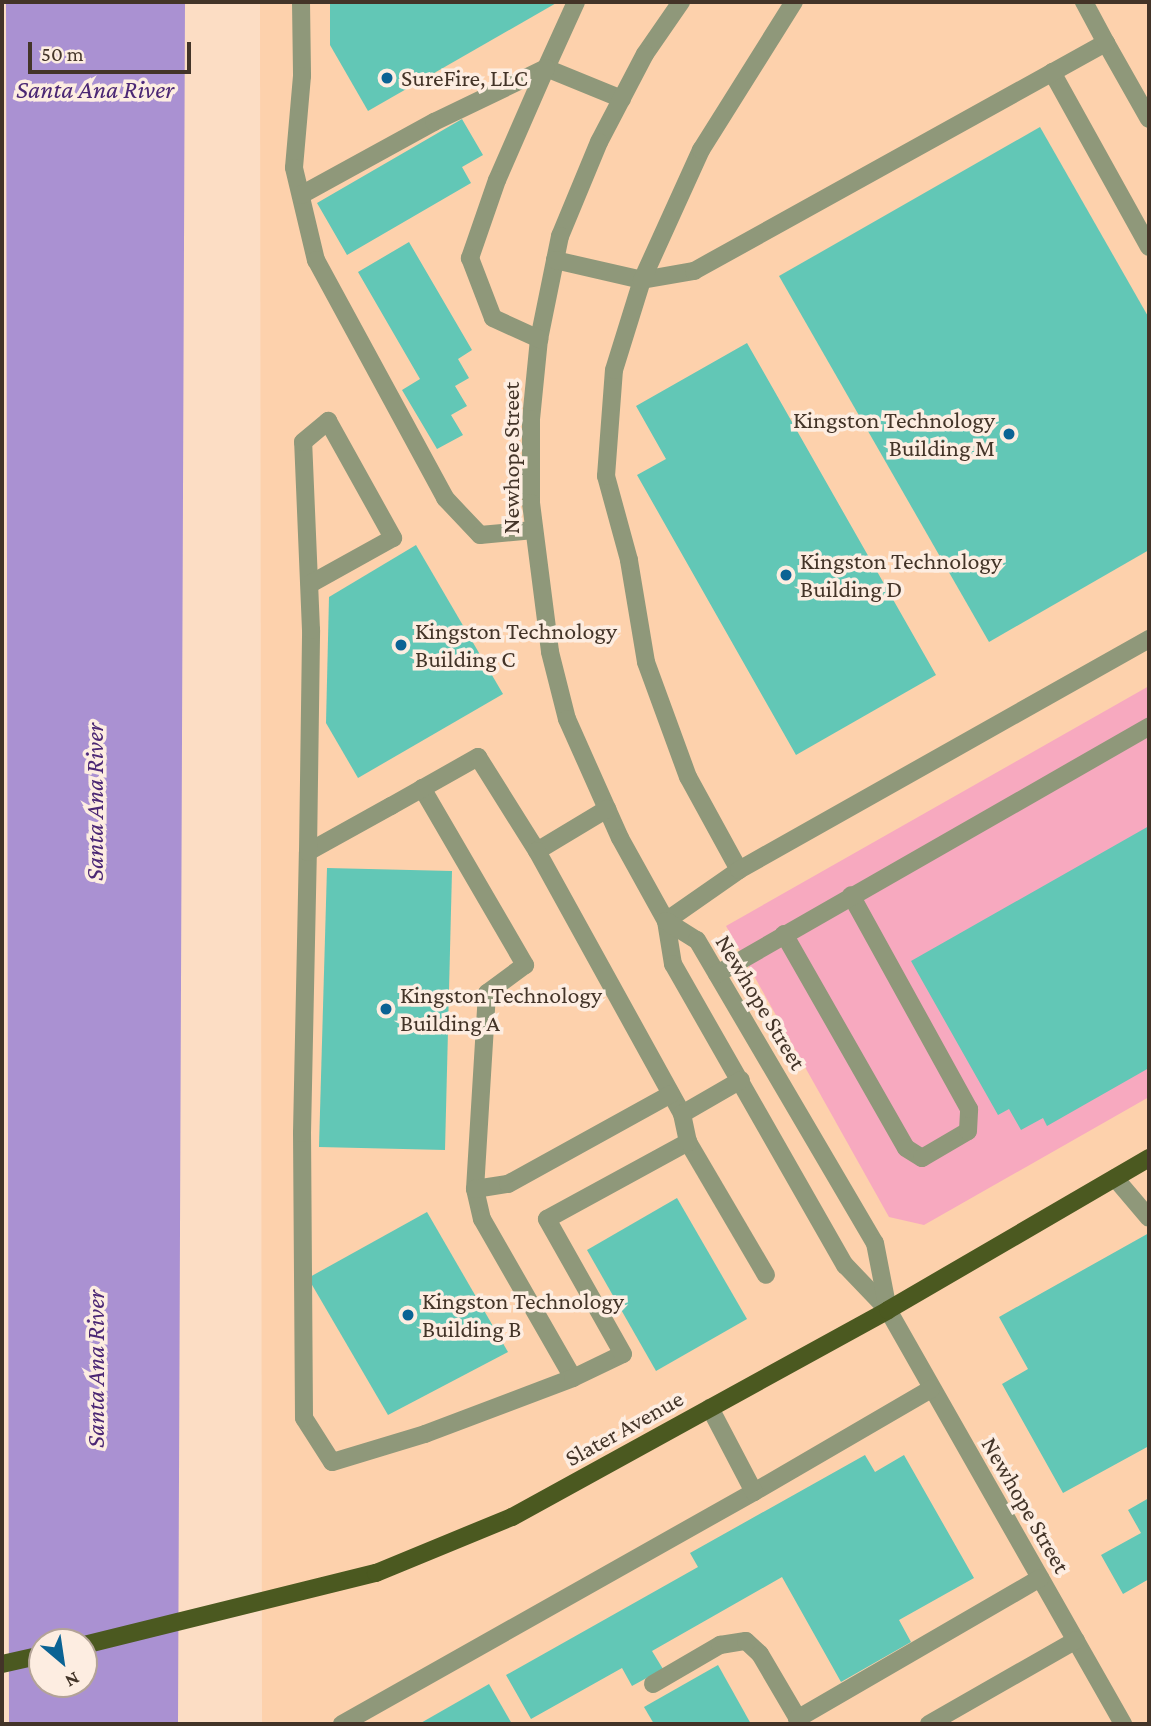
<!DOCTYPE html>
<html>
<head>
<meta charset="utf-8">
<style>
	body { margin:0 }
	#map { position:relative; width:1151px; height:1726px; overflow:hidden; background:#fcddc4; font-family:"Crimson Pro",serif }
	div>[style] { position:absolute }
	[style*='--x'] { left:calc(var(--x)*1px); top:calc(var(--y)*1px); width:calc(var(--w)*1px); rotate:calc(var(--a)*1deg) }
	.built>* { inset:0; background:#fdd1ac }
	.green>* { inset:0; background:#f7a9bf }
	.water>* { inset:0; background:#aa91d2 }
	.building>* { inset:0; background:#62c7b6 }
	.minor>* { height:18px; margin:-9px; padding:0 9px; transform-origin:9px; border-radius:9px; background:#8f987a }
	.major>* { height:18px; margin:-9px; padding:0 9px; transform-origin:9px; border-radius:9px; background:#4b5920 }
	.dots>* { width:19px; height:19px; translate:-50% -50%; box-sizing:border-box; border:4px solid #fdede1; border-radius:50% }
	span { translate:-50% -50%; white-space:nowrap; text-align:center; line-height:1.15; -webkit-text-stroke:7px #fdede1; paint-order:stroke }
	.poi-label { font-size:24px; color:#433428 }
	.left { translate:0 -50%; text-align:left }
	.right { translate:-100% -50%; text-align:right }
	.street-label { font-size:24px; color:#433428 }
	.water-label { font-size:26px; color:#4b2774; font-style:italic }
	.frame { position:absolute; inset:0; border:4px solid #433428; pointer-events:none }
	.north { position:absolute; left:28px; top:1628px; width:70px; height:70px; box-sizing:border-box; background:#fdede1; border:2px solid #b3a397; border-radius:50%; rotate:151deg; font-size:19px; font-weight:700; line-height:28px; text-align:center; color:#433428 }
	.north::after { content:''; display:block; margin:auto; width:24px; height:32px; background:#0b6394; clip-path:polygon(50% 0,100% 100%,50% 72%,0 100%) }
	.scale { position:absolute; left:28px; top:42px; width:163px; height:32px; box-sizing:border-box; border:4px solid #433428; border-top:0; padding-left:9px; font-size:21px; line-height:24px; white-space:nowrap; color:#433428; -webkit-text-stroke:5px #fdede1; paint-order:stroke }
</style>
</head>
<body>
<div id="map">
	<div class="built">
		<div style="clip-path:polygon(260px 2px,1149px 2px,1149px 1724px,262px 1724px)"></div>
	</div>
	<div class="green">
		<div style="clip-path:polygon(1149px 686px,1149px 1097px,924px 1225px,889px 1217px,726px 926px)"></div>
	</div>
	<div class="water">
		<div style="clip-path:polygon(evenodd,6px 2px,185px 2px,178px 1724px,9px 1724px,6px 2px,42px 1642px,84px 1642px,84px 1684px,42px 1684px,42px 1642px)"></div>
	</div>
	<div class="building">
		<div style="clip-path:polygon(330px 2px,558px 2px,368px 111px,330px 45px)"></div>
		<div style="clip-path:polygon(462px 119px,483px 155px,462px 167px,471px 183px,347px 255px,317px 203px)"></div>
		<div style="clip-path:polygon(1040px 127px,1149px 318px,1149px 550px,989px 642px,779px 276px)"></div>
		<div style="clip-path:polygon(409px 242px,472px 350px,458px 359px,469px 378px,455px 386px,467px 406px,451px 415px,463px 435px,437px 449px,402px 390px,420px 379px,358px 272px)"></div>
		<div style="clip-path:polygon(747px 343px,936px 675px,796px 755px,637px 475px,666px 459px,636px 406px)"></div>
		<div style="clip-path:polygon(416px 545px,503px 694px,358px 778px,326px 723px,329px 597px)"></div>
		<div style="clip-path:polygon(1149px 826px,1149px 1068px,1047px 1126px,1043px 1118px,1021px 1130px,1009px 1109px,998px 1115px,911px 961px)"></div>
		<div style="clip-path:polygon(327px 868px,452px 871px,445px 1150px,319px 1147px)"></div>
		<div style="clip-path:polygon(677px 1198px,747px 1319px,656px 1371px,587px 1250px)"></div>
		<div style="clip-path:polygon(427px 1212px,508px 1352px,388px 1415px,308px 1278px)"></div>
		<div style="clip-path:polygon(1149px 1233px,1149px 1446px,1063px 1493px,1002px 1384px,1028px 1369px,999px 1317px)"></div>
		<div style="clip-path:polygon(865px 1455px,875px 1472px,904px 1455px,974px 1578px,899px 1620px,911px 1642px,841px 1682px,782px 1577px,652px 1651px,663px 1669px,632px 1686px,622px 1668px,531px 1719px,506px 1675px,698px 1567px,690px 1553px)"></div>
		<div style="clip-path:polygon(1149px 1498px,1149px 1579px,1123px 1594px,1101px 1555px,1141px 1533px,1128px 1510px)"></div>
		<div style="clip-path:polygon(718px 1665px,751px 1724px,654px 1724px,644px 1707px)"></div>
		<div style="clip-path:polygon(489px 1684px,512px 1724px,419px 1724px)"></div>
	</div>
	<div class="minor">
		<div style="--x:301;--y:2;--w:74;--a:89.2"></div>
		<div style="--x:302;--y:76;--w:92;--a:95"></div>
		<div style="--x:294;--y:168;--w:95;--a:76.6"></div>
		<div style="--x:316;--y:260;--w:271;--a:61.5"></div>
		<div style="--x:445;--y:498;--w:51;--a:46.6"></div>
		<div style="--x:480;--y:535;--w:54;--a:-5.3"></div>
		<div style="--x:576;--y:2;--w:72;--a:114.4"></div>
		<div style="--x:546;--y:68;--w:82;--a:22.2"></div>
		<div style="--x:681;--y:2;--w:63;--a:124.7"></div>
		<div style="--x:645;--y:54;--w:99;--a:117.6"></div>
		<div style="--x:599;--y:142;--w:102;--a:112.5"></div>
		<div style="--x:560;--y:236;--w:105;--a:101.5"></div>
		<div style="--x:539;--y:339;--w:80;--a:95.7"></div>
		<div style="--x:531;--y:419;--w:84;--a:90"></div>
		<div style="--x:531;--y:503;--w:150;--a:82.7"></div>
		<div style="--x:550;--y:652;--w:69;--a:75.8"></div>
		<div style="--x:567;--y:719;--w:130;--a:66"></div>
		<div style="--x:620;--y:838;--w:95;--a:61"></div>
		<div style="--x:666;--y:921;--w:44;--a:80.8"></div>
		<div style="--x:673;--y:964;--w:347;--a:60.3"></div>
		<div style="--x:845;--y:1265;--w:62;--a:46.3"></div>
		<div style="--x:888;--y:1310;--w:476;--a:60.4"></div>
		<div style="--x:1106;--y:43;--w:87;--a:60.5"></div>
		<div style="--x:1052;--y:72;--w:200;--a:61"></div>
		<div style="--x:301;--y:195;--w:152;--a:-28.8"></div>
		<div style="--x:434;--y:122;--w:124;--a:-25.7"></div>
		<div style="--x:546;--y:68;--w:122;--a:113.6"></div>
		<div style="--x:497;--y:180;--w:83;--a:109.1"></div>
		<div style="--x:470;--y:258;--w:64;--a:69"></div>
		<div style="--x:493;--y:318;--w:51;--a:24.5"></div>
		<div style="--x:555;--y:260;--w:89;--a:12.9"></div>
		<div style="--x:642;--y:280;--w:53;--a:-9.8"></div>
		<div style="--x:694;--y:271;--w:471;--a:-29"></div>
		<div style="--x:1106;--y:43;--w:47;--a:-118.2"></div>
		<div style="--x:422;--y:788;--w:205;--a:59.8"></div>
		<div style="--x:525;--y:965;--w:47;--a:143.6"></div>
		<div style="--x:487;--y:993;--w:196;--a:93.5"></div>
		<div style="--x:475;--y:1189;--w:31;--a:77"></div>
		<div style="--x:482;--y:1219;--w:183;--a:60.2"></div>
		<div style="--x:573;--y:1378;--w:158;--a:159.3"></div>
		<div style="--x:425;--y:1434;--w:97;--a:163.2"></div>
		<div style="--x:332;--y:1462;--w:52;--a:-122.5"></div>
		<div style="--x:304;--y:1418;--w:285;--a:-90.4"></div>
		<div style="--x:302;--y:1133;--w:281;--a:-88.8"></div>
		<div style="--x:308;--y:852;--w:95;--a:-29"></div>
		<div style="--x:391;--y:806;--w:100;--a:-29.4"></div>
		<div style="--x:478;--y:757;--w:111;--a:57.9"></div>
		<div style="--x:537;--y:851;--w:82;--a:-31"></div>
		<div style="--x:537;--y:851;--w:300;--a:61.1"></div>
		<div style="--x:682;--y:1114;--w:68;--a:-30"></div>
		<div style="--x:308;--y:852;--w:222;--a:-89.2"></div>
		<div style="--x:311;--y:630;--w:188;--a:-92.4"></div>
		<div style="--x:303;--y:442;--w:33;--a:-40"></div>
		<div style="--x:328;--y:421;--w:134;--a:60.9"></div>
		<div style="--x:393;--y:538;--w:95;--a:151"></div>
		<div style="--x:739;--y:870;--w:106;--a:-118.7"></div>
		<div style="--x:688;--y:777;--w:122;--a:-110.1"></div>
		<div style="--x:646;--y:662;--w:103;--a:-99.5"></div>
		<div style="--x:629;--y:560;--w:87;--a:-105.3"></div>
		<div style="--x:606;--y:476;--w:106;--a:-85.7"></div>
		<div style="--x:614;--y:370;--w:94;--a:-72.7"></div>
		<div style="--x:642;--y:280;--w:143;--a:-65.6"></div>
		<div style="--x:701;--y:150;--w:175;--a:-57.9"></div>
		<div style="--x:666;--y:921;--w:89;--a:-34.9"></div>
		<div style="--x:739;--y:870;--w:471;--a:-29.4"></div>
		<div style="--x:666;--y:921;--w:36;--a:32"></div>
		<div style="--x:697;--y:940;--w:351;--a:59.6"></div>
		<div style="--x:875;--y:1243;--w:68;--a:79"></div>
		<div style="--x:784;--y:934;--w:246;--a:60.3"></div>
		<div style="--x:906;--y:1148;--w:19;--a:32"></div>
		<div style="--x:922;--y:1158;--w:53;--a:-30.4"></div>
		<div style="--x:968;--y:1131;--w:22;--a:-87"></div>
		<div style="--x:969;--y:1109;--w:244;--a:-118.9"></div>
		<div style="--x:717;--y:974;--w:498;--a:-29.8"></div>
		<div style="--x:688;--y:1142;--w:154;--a:59.6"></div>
		<div style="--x:1115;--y:1178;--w:52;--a:49.6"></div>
		<div style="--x:475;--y:1189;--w:33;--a:-9"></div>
		<div style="--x:508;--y:1184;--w:186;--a:-28.9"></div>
		<div style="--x:573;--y:1378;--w:55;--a:-25.6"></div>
		<div style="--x:623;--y:1354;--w:155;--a:-119.4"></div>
		<div style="--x:547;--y:1219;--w:161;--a:-28.6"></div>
		<div style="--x:688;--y:1142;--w:29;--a:-102"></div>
		<div style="--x:754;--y:1492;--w:205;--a:-30.2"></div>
		<div style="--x:653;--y:1684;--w:78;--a:-30.2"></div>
		<div style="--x:720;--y:1645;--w:26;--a:-9"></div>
		<div style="--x:746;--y:1641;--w:19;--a:43"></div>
		<div style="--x:760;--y:1654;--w:81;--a:59.6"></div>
		<div style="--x:797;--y:1719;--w:281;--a:-30.1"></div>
		<div style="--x:342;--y:1724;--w:473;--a:-29.4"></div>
		<div style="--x:754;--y:1492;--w:95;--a:-117.6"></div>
		<div style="--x:929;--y:1724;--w:169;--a:-29.7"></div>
	</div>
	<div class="major">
		<div style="--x:84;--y:1645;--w:301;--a:-13.9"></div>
		<div style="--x:376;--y:1573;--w:147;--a:-22.4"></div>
		<div style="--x:512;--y:1517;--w:429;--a:-28.8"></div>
		<div style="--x:888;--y:1310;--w:302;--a:-30.2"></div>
		<div style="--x:2;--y:1664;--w:41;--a:-12.7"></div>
	</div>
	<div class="dots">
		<div style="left:387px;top:78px;background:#0b6394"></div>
		<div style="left:1009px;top:434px;background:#0b6394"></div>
		<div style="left:786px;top:575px;background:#0b6394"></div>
		<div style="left:401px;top:645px;background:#0b6394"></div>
		<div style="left:386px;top:1009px;background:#0b6394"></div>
		<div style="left:408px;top:1315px;background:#0b6394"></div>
	</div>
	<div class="poi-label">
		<span class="left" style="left:401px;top:78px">SureFire, LLC</span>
		<span class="right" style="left:995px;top:434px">Kingston Technology<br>Building M</span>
		<span class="left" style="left:800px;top:575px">Kingston Technology<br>Building D</span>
		<span class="left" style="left:415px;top:645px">Kingston Technology<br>Building C</span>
		<span class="left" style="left:400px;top:1009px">Kingston Technology<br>Building A</span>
		<span class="left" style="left:422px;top:1315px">Kingston Technology<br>Building B</span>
	</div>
	<div class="street-label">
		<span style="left:511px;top:458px;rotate:-90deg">Newhope Street</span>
		<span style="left:761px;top:1002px;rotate:59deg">Newhope Street</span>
		<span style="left:624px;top:1428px;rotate:-29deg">Slater Avenue</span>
		<span style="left:1026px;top:1505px;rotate:60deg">Newhope Street</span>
	</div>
	<div class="water-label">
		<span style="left:95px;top:90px">Santa Ana River</span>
		<span style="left:95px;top:802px;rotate:-90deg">Santa Ana River</span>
		<span style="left:96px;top:1369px;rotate:-90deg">Santa Ana River</span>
	</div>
	<div class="frame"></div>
	<div class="north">N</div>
	<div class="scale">50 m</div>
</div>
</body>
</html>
